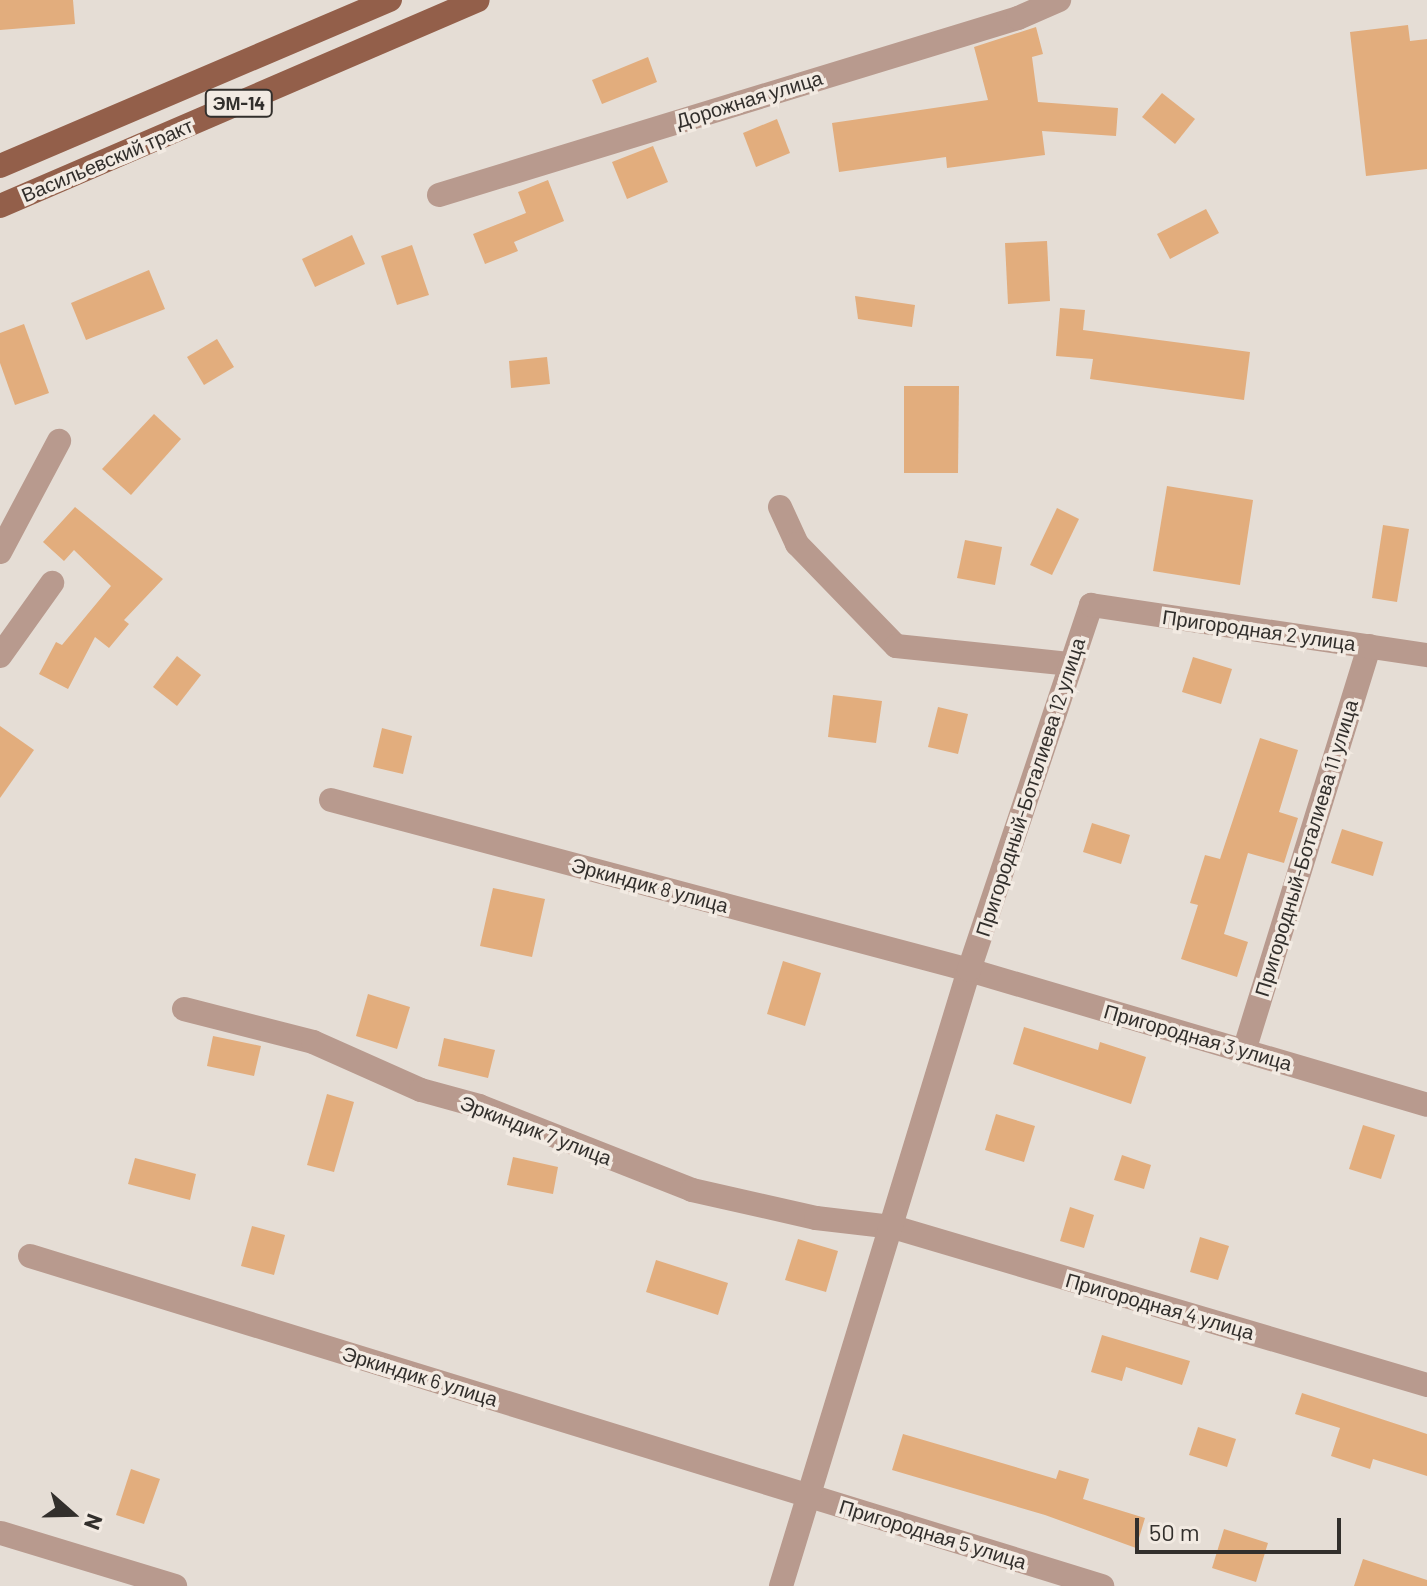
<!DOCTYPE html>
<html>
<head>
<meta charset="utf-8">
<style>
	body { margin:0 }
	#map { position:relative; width:1427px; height:1586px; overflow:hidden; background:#e5ddd5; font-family:Barlow,sans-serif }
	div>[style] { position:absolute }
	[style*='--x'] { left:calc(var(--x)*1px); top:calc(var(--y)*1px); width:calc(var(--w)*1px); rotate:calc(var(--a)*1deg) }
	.building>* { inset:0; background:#e2ad7d }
	.street>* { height:24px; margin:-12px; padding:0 12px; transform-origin:12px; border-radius:12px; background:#b89a8e }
	.primary>* { height:24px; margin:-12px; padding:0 12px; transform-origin:12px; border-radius:12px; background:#935f4a }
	span { translate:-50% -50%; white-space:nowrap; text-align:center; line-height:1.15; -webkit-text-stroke:7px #f2eae2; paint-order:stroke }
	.shield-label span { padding:2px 6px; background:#f2eae2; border:2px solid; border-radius:6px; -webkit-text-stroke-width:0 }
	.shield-label { font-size:18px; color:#322f2c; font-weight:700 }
	.street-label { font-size:20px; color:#322f2c }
	.north { position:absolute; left:32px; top:1474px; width:80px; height:80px; -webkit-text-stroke:6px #f2eae2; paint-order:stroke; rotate:110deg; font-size:22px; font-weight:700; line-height:32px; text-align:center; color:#322f2c }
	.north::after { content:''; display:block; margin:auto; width:28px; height:36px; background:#322f2c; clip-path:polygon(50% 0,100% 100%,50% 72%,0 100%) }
	.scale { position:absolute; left:1135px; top:1518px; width:206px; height:36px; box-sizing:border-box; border:4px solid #322f2c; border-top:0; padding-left:10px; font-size:24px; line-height:28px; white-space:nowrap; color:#322f2c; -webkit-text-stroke:6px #f2eae2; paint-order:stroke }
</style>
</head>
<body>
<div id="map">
	<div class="building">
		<div style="clip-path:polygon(0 0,73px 0,75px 24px,0 30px)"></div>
		<div style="clip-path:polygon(1408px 25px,1410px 41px,1427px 39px,1427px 169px,1366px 176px,1350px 32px)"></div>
		<div style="clip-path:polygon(1036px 27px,1043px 54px,1032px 57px,1038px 102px,1118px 108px,1116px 136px,1042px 131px,1045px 155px,947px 168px,946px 157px,839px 172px,832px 123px,988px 100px,974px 47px)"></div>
		<div style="clip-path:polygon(648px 57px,657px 82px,602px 104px,592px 80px)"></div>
		<div style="clip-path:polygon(1162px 93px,1195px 119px,1175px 144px,1142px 117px)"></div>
		<div style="clip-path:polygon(777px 119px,790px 153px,756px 167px,743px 133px)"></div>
		<div style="clip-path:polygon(653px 146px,668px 182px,627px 199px,612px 162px)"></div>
		<div style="clip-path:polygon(548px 180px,564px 221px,514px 242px,518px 251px,485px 264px,473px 234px,526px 213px,518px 192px)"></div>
		<div style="clip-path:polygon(1206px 209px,1219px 233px,1170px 259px,1157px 234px)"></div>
		<div style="clip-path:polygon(352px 235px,365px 264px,315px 287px,302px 259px)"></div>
		<div style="clip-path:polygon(1047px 241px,1050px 301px,1008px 304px,1005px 243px)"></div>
		<div style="clip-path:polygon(412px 245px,429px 295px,397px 305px,381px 256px)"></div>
		<div style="clip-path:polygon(149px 270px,165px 309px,86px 340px,71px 303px)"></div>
		<div style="clip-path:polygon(855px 296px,915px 305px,912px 327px,858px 319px)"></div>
		<div style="clip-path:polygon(1060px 308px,1085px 310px,1083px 330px,1250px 352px,1244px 400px,1090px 379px,1093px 359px,1056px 356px)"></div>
		<div style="clip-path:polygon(24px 324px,49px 393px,15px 405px,0 363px,0 333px)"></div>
		<div style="clip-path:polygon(217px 339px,234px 367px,204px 385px,187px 357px)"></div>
		<div style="clip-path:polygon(547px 357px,550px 384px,511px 388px,509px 361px)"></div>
		<div style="clip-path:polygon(904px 386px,959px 386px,958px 473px,904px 473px)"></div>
		<div style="clip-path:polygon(154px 414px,181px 439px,131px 495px,102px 469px)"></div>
		<div style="clip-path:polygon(1167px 486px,1253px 500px,1240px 585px,1153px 571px)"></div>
		<div style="clip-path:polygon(75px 507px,163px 579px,124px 620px,129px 624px,109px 648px,95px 637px,68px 689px,39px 674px,56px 642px,62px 645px,111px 586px,74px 550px,64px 561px,43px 542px)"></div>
		<div style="clip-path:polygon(1057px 508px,1079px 519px,1052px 575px,1030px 565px)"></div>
		<div style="clip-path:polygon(1383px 525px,1409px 529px,1397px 602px,1372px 598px)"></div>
		<div style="clip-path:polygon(965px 540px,1002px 547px,995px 585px,957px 578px)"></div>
		<div style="clip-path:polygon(177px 656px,201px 675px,177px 706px,153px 687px)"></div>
		<div style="clip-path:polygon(1193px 657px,1232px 669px,1221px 704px,1182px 692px)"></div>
		<div style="clip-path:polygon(833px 695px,882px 701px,876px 743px,828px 737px)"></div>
		<div style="clip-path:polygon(938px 707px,968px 714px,958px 754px,928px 747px)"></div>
		<div style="clip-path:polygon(0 726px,34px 750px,0 798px)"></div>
		<div style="clip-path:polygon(382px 728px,412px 736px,403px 774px,373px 767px)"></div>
		<div style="clip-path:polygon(1260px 738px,1298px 750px,1279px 812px,1298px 818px,1284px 863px,1248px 853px,1224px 934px,1248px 942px,1237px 977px,1181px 959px,1198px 905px,1190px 903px,1205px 855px,1220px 859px)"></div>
		<div style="clip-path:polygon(1092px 823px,1130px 835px,1121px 864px,1083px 852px)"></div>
		<div style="clip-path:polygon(1342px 829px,1383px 842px,1373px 876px,1331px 863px)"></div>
		<div style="clip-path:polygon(493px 888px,545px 899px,532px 957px,480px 946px)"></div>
		<div style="clip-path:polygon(783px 961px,821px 973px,805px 1026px,767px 1014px)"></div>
		<div style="clip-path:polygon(368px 994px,410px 1007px,397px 1049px,356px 1036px)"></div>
		<div style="clip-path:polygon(1024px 1027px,1098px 1050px,1100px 1042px,1146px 1057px,1131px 1104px,1013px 1064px)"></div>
		<div style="clip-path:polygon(213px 1036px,261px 1046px,254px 1076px,207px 1066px)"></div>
		<div style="clip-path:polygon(444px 1038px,495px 1050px,488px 1078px,438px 1066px)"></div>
		<div style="clip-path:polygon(327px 1094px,354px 1102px,334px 1172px,307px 1165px)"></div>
		<div style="clip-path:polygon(996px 1114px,1035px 1126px,1024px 1162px,985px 1150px)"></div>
		<div style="clip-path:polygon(1363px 1125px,1395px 1135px,1381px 1179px,1349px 1169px)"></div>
		<div style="clip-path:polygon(1122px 1155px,1151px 1165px,1144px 1189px,1114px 1180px)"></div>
		<div style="clip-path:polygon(513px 1157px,558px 1167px,553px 1194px,507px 1185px)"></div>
		<div style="clip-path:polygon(135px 1158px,196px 1174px,190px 1200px,128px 1184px)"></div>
		<div style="clip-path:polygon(1070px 1207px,1094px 1215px,1084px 1248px,1060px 1241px)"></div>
		<div style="clip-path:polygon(252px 1226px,285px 1235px,274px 1275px,241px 1266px)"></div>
		<div style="clip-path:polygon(1200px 1237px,1229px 1246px,1218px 1280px,1190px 1272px)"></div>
		<div style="clip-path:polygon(798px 1239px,838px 1251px,826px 1292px,785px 1280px)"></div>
		<div style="clip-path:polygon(656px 1260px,728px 1283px,718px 1315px,646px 1292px)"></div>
		<div style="clip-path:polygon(1102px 1335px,1190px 1361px,1182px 1385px,1126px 1367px,1122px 1381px,1091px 1372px)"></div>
		<div style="clip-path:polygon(1302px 1393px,1427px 1434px,1427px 1476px,1373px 1459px,1370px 1469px,1331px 1456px,1340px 1428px,1295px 1414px)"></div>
		<div style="clip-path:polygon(1198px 1427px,1236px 1439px,1227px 1467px,1189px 1455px)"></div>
		<div style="clip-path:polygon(903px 1434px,1056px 1479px,1059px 1470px,1089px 1479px,1083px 1499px,1145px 1518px,1136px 1548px,1045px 1515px,892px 1470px)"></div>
		<div style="clip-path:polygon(131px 1469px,160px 1479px,144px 1524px,116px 1515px)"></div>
		<div style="clip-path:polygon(1224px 1529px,1268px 1543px,1256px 1582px,1212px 1568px)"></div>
		<div style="clip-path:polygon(1363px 1559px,1427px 1580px,1427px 1586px,1354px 1586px)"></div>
	</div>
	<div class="street">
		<div style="--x:439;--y:195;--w:605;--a:-17"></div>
		<div style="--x:1018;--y:18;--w:45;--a:-23.7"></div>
		<div style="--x:780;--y:507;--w:41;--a:65.3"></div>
		<div style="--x:797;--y:544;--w:142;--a:45.9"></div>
		<div style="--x:896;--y:646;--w:176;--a:5.9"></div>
		<div style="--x:0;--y:552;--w:126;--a:-62"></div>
		<div style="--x:0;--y:656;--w:90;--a:-54.5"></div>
		<div style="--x:331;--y:800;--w:660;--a:14.92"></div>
		<div style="--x:969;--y:970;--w:477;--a:16.4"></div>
		<div style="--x:184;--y:1009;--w:133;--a:14.3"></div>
		<div style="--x:313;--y:1042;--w:118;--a:24"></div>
		<div style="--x:421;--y:1090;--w:60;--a:15.4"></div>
		<div style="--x:479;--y:1106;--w:229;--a:21.5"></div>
		<div style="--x:692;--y:1190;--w:127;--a:12.7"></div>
		<div style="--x:816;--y:1218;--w:78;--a:6.7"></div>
		<div style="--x:893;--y:1227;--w:557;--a:16.48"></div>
		<div style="--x:1244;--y:1051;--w:424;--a:-72.8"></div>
		<div style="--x:30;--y:1256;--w:1122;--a:17.11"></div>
		<div style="--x:1;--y:1533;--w:182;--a:16.9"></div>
		<div style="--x:781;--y:1586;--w:644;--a:-73.03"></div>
		<div style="--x:969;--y:970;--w:385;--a:-71.5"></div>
		<div style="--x:1091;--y:605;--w:340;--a:8.5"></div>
	</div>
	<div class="primary">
		<div style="--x:0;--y:166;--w:424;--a:-23.1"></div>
		<div style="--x:0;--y:206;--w:520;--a:-23.31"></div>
	</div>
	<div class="shield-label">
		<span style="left:239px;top:103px">ЭМ-14</span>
	</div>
	<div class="street-label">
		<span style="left:749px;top:99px;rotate:-17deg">Дорожная улица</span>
		<span style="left:107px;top:160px;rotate:-23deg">Васильевский тракт</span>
		<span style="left:1259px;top:630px;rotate:8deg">Пригородная 2 улица</span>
		<span style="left:1030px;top:787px;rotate:-72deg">Пригородный-Боталиева 12 улица</span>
		<span style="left:1306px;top:848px;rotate:-73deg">Пригородный-Боталиева 11 улица</span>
		<span style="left:650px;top:885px;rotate:15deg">Эркиндик 8 улица</span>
		<span style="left:1198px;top:1037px;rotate:16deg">Пригородная 3 улица</span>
		<span style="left:536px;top:1130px;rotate:21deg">Эркиндик 7 улица</span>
		<span style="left:1160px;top:1306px;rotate:16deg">Пригородная 4 улица</span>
		<span style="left:420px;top:1376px;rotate:17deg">Эркиндик 6 улица</span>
		<span style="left:933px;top:1534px;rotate:17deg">Пригородная 5 улица</span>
	</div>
	<div class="north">N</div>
	<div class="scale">50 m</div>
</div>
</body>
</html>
